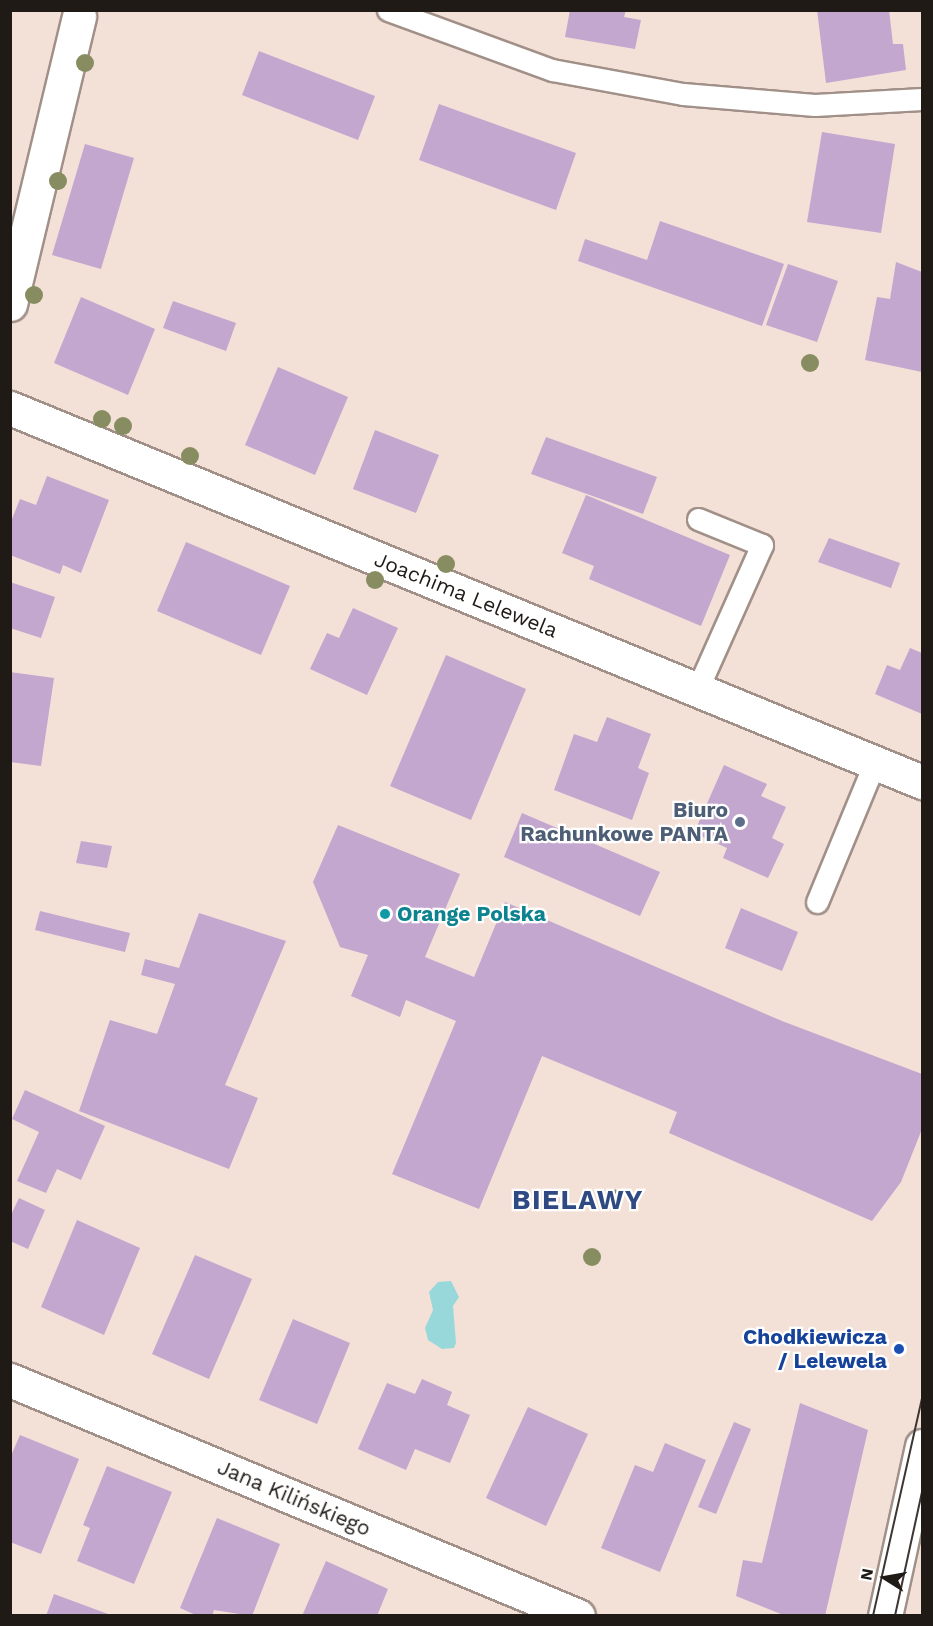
<!DOCTYPE html>
<html>
<head>
<meta charset="utf-8">
<style>
	body { margin:0 }
	#map { position:relative; width:933px; height:1626px; overflow:hidden; background:#f3e1d8; font-family:"Work Sans",sans-serif }
	div>[style] { position:absolute }
	[style*='--x'] { left:calc(var(--x)*1px); top:calc(var(--y)*1px); width:calc(var(--w)*1px); rotate:calc(var(--a)*1deg) }
	.water>* { inset:0; background:#98d8db }
	.building>* { inset:0; background:#c3a7cf }
	.roads { filter:drop-shadow(2px 0 #a19088) drop-shadow(-2px 0 #a19088) drop-shadow(0 2px #a19088) drop-shadow(0 -2px #a19088) }
	.service>* { height:21px; margin:-10.5px; padding:0 10.5px; transform-origin:10.5px; border-radius:10.5px; background:#fff }
	.minor>* { height:33px; margin:-16.5px; padding:0 16.5px; transform-origin:16.5px; border-radius:16.5px; background:#fff }
	.tertiary>* { height:33px; margin:-16.5px; padding:0 16.5px; transform-origin:16.5px; border-radius:16.5px; background:#fff }
	.tram>* { height:1.5px; margin:-0.75px; padding:0 0.75px; transform-origin:0.75px; border-radius:0.75px; background:#3d3632 }
	.trees>* { width:18px; height:18px; margin:-9px; border-radius:50%; background:#888c61 }
	.dots>* { width:16px; height:16px; translate:-50% -50%; box-sizing:border-box; border:3px solid #fff; border-radius:50% }
	span { translate:-50% -50%; white-space:nowrap; text-align:center; line-height:1.15; -webkit-text-stroke:4.5px #fff; paint-order:stroke }
	.street-label { font-size:21px; color:#201a17 }
	.service-label { font-size:21px; color:#4e5e75; font-weight:700 }
	.right { translate:-100% -50%; text-align:right }
	.culture-label { font-size:21px; color:#0d838f; font-weight:700 }
	.left { translate:0 -50%; text-align:left }
	.transit-label { font-size:21px; color:#164399; font-weight:700 }
	.district-label { font-size:27px; color:#2f4a83; font-weight:700; letter-spacing:1.5px }
	.frame { position:absolute; inset:0; border:12px solid #201a17; pointer-events:none }
	.north { position:absolute; left:855px; top:1548px; width:60px; height:60px; -webkit-text-stroke:4px #fff; paint-order:stroke; rotate:281deg; font-size:16px; font-weight:700; line-height:24px; text-align:center; color:#201a17 }
	.north::after { content:''; display:block; margin:auto; width:21px; height:27px; background:#201a17; clip-path:polygon(50% 0,100% 100%,50% 72%,0 100%) }
</style>
</head>
<body>
<div id="map">
	<div class="water">
		<div style="clip-path:polygon(451px 1281px,459px 1297px,453px 1306px,456px 1343px,454px 1348px,442px 1349px,428px 1340px,425px 1328px,433px 1310px,429px 1292px,438px 1282px)"></div>
	</div>
	<div class="building">
		<div style="clip-path:polygon(570px 10px,626px 10px,624px 17px,641px 20px,635px 49px,565px 37px)"></div>
		<div style="clip-path:polygon(817px 10px,889px 10px,893px 44px,903px 44px,906px 70px,826px 83px)"></div>
		<div style="clip-path:polygon(259px 51px,375px 96px,358px 140px,242px 95px)"></div>
		<div style="clip-path:polygon(439px 104px,576px 153px,556px 210px,419px 160px)"></div>
		<div style="clip-path:polygon(822px 132px,895px 144px,881px 233px,807px 222px)"></div>
		<div style="clip-path:polygon(85px 144px,134px 158px,101px 269px,52px 255px)"></div>
		<div style="clip-path:polygon(660px 221px,784px 264px,762px 326px,578px 261px,585px 239px,647px 260px)"></div>
		<div style="clip-path:polygon(896px 262px,922px 272px,922px 372px,865px 360px,877px 297px,890px 299px)"></div>
		<div style="clip-path:polygon(788px 264px,838px 281px,817px 342px,766px 325px)"></div>
		<div style="clip-path:polygon(81px 297px,155px 329px,128px 395px,54px 363px)"></div>
		<div style="clip-path:polygon(173px 301px,236px 323px,226px 351px,163px 328px)"></div>
		<div style="clip-path:polygon(278px 367px,348px 397px,315px 475px,245px 445px)"></div>
		<div style="clip-path:polygon(375px 430px,439px 455px,416px 513px,353px 489px)"></div>
		<div style="clip-path:polygon(546px 437px,657px 477px,643px 514px,531px 474px)"></div>
		<div style="clip-path:polygon(47px 476px,109px 500px,81px 573px,63px 565px,60px 574px,10px 555px,10px 524px,20px 499px,36px 505px)"></div>
		<div style="clip-path:polygon(586px 495px,730px 555px,701px 626px,589px 579px,594px 566px,562px 553px)"></div>
		<div style="clip-path:polygon(829px 538px,900px 563px,891px 588px,818px 562px)"></div>
		<div style="clip-path:polygon(186px 542px,290px 586px,261px 655px,157px 611px)"></div>
		<div style="clip-path:polygon(10px 582px,55px 597px,41px 638px,10px 628px)"></div>
		<div style="clip-path:polygon(353px 608px,398px 628px,367px 695px,310px 669px,327px 633px,339px 638px)"></div>
		<div style="clip-path:polygon(910px 648px,922px 653px,922px 714px,875px 694px,887px 665px,900px 670px)"></div>
		<div style="clip-path:polygon(446px 655px,526px 689px,471px 820px,390px 786px)"></div>
		<div style="clip-path:polygon(10px 672px,54px 678px,41px 766px,10px 762px)"></div>
		<div style="clip-path:polygon(607px 717px,651px 734px,638px 768px,649px 773px,632px 820px,554px 790px,574px 734px,597px 742px)"></div>
		<div style="clip-path:polygon(724px 765px,767px 784px,761px 796px,786px 807px,772px 838px,784px 844px,768px 878px,723px 858px,727px 848px,694px 833px)"></div>
		<div style="clip-path:polygon(522px 813px,660px 872px,640px 916px,504px 857px)"></div>
		<div style="clip-path:polygon(338px 825px,460px 874px,425px 957px,474px 977px,505px 902px,782px 1021px,922px 1074px,922px 1129px,901px 1182px,872px 1221px,669px 1133px,677px 1112px,542px 1056px,479px 1209px,392px 1174px,456px 1021px,406px 1000px,400px 1017px,351px 996px,368px 955px,340px 947px,313px 882px)"></div>
		<div style="clip-path:polygon(81px 841px,112px 846px,107px 868px,76px 863px)"></div>
		<div style="clip-path:polygon(741px 908px,798px 932px,782px 971px,725px 948px)"></div>
		<div style="clip-path:polygon(40px 911px,130px 933px,125px 952px,35px 930px)"></div>
		<div style="clip-path:polygon(199px 913px,286px 941px,225px 1085px,258px 1098px,229px 1169px,79px 1111px,110px 1020px,157px 1034px,175px 984px,141px 975px,145px 959px,179px 968px)"></div>
		<div style="clip-path:polygon(25px 1090px,105px 1126px,81px 1180px,57px 1169px,46px 1193px,17px 1181px,39px 1132px,12px 1119px)"></div>
		<div style="clip-path:polygon(19px 1198px,45px 1210px,28px 1249px,10px 1241px,10px 1217px)"></div>
		<div style="clip-path:polygon(77px 1220px,140px 1248px,104px 1335px,41px 1307px)"></div>
		<div style="clip-path:polygon(195px 1255px,252px 1279px,209px 1379px,152px 1354px)"></div>
		<div style="clip-path:polygon(293px 1319px,350px 1343px,317px 1424px,259px 1400px)"></div>
		<div style="clip-path:polygon(422px 1379px,452px 1392px,447px 1405px,470px 1415px,450px 1463px,415px 1449px,406px 1470px,358px 1449px,387px 1383px,415px 1394px)"></div>
		<div style="clip-path:polygon(800px 1403px,868px 1430px,825px 1616px,786px 1616px,736px 1596px,743px 1560px,762px 1563px)"></div>
		<div style="clip-path:polygon(528px 1407px,588px 1434px,546px 1526px,486px 1498px)"></div>
		<div style="clip-path:polygon(734px 1422px,751px 1429px,716px 1514px,698px 1507px)"></div>
		<div style="clip-path:polygon(20px 1435px,79px 1459px,41px 1554px,10px 1542px,10px 1458px)"></div>
		<div style="clip-path:polygon(665px 1443px,706px 1460px,660px 1572px,601px 1548px,635px 1465px,653px 1472px)"></div>
		<div style="clip-path:polygon(107px 1466px,172px 1492px,134px 1584px,77px 1561px,90px 1528px,83px 1525px)"></div>
		<div style="clip-path:polygon(217px 1518px,280px 1544px,252px 1616px,214px 1610px,212px 1616px,198px 1616px,180px 1608px)"></div>
		<div style="clip-path:polygon(326px 1561px,388px 1589px,377px 1616px,302px 1616px)"></div>
		<div style="clip-path:polygon(54px 1594px,108px 1614px,108px 1616px,46px 1616px)"></div>
	</div>
	<div class="roads">
		<div class="service">
			<div style="--x:388;--y:10;--w:175;--a:20.1"></div>
			<div style="--x:552;--y:70;--w:133;--a:10.4"></div>
			<div style="--x:683;--y:94;--w:132;--a:4.8"></div>
			<div style="--x:815;--y:105;--w:107;--a:-3.2"></div>
			<div style="--x:697;--y:690;--w:159;--a:-65.9"></div>
			<div style="--x:762;--y:545;--w:69;--a:-157.9"></div>
			<div style="--x:817;--y:902;--w:152;--a:-67.5"></div>
		</div>
		<div class="minor">
			<div style="--x:10;--y:304;--w:296;--a:-76.5"></div>
			<div style="--x:10;--y:408;--w:986;--a:22.3"></div>
			<div style="--x:10;--y:1380;--w:615;--a:22.56"></div>
		</div>
		<div class="tertiary">
			<div style="--x:885;--y:1616;--w:174;--a:-77.7"></div>
		</div>
	</div>
	<div class="tram">
		<div style="--x:873;--y:1616;--w:223;--a:-77.3"></div>
		<div style="--x:895;--y:1616;--w:127;--a:-77.7"></div>
	</div>
	<div class="trees">
		<div style="left:85px;top:63px"></div>
		<div style="left:58px;top:181px"></div>
		<div style="left:34px;top:295px"></div>
		<div style="left:810px;top:363px"></div>
		<div style="left:102px;top:419px"></div>
		<div style="left:123px;top:426px"></div>
		<div style="left:190px;top:456px"></div>
		<div style="left:446px;top:564px"></div>
		<div style="left:375px;top:580px"></div>
		<div style="left:613px;top:1198px"></div>
		<div style="left:592px;top:1257px"></div>
	</div>
	<div class="dots">
		<div style="left:740px;top:822px;background:#5c6f8a"></div>
		<div style="left:385px;top:914px;background:#0f9aa8"></div>
		<div style="left:899px;top:1349px;background:#1a4fb4"></div>
	</div>
	<div class="street-label">
		<span style="left:466px;top:595px;rotate:22deg">Joachima Lelewela</span>
		<span style="left:294px;top:1498px;rotate:23deg">Jana Kilińskiego</span>
	</div>
	<div class="service-label">
		<span class="right" style="left:728px;top:822px">Biuro<br>Rachunkowe PANTA</span>
	</div>
	<div class="culture-label">
		<span class="left" style="left:397px;top:914px">Orange Polska</span>
	</div>
	<div class="transit-label">
		<span class="right" style="left:887px;top:1349px">Chodkiewicza<br>/ Lelewela</span>
	</div>
	<div class="district-label">
		<span style="left:578px;top:1201px">BIELAWY</span>
	</div>
	<div class="frame"></div>
	<div class="north">N</div>
</div>
</body>
</html>
